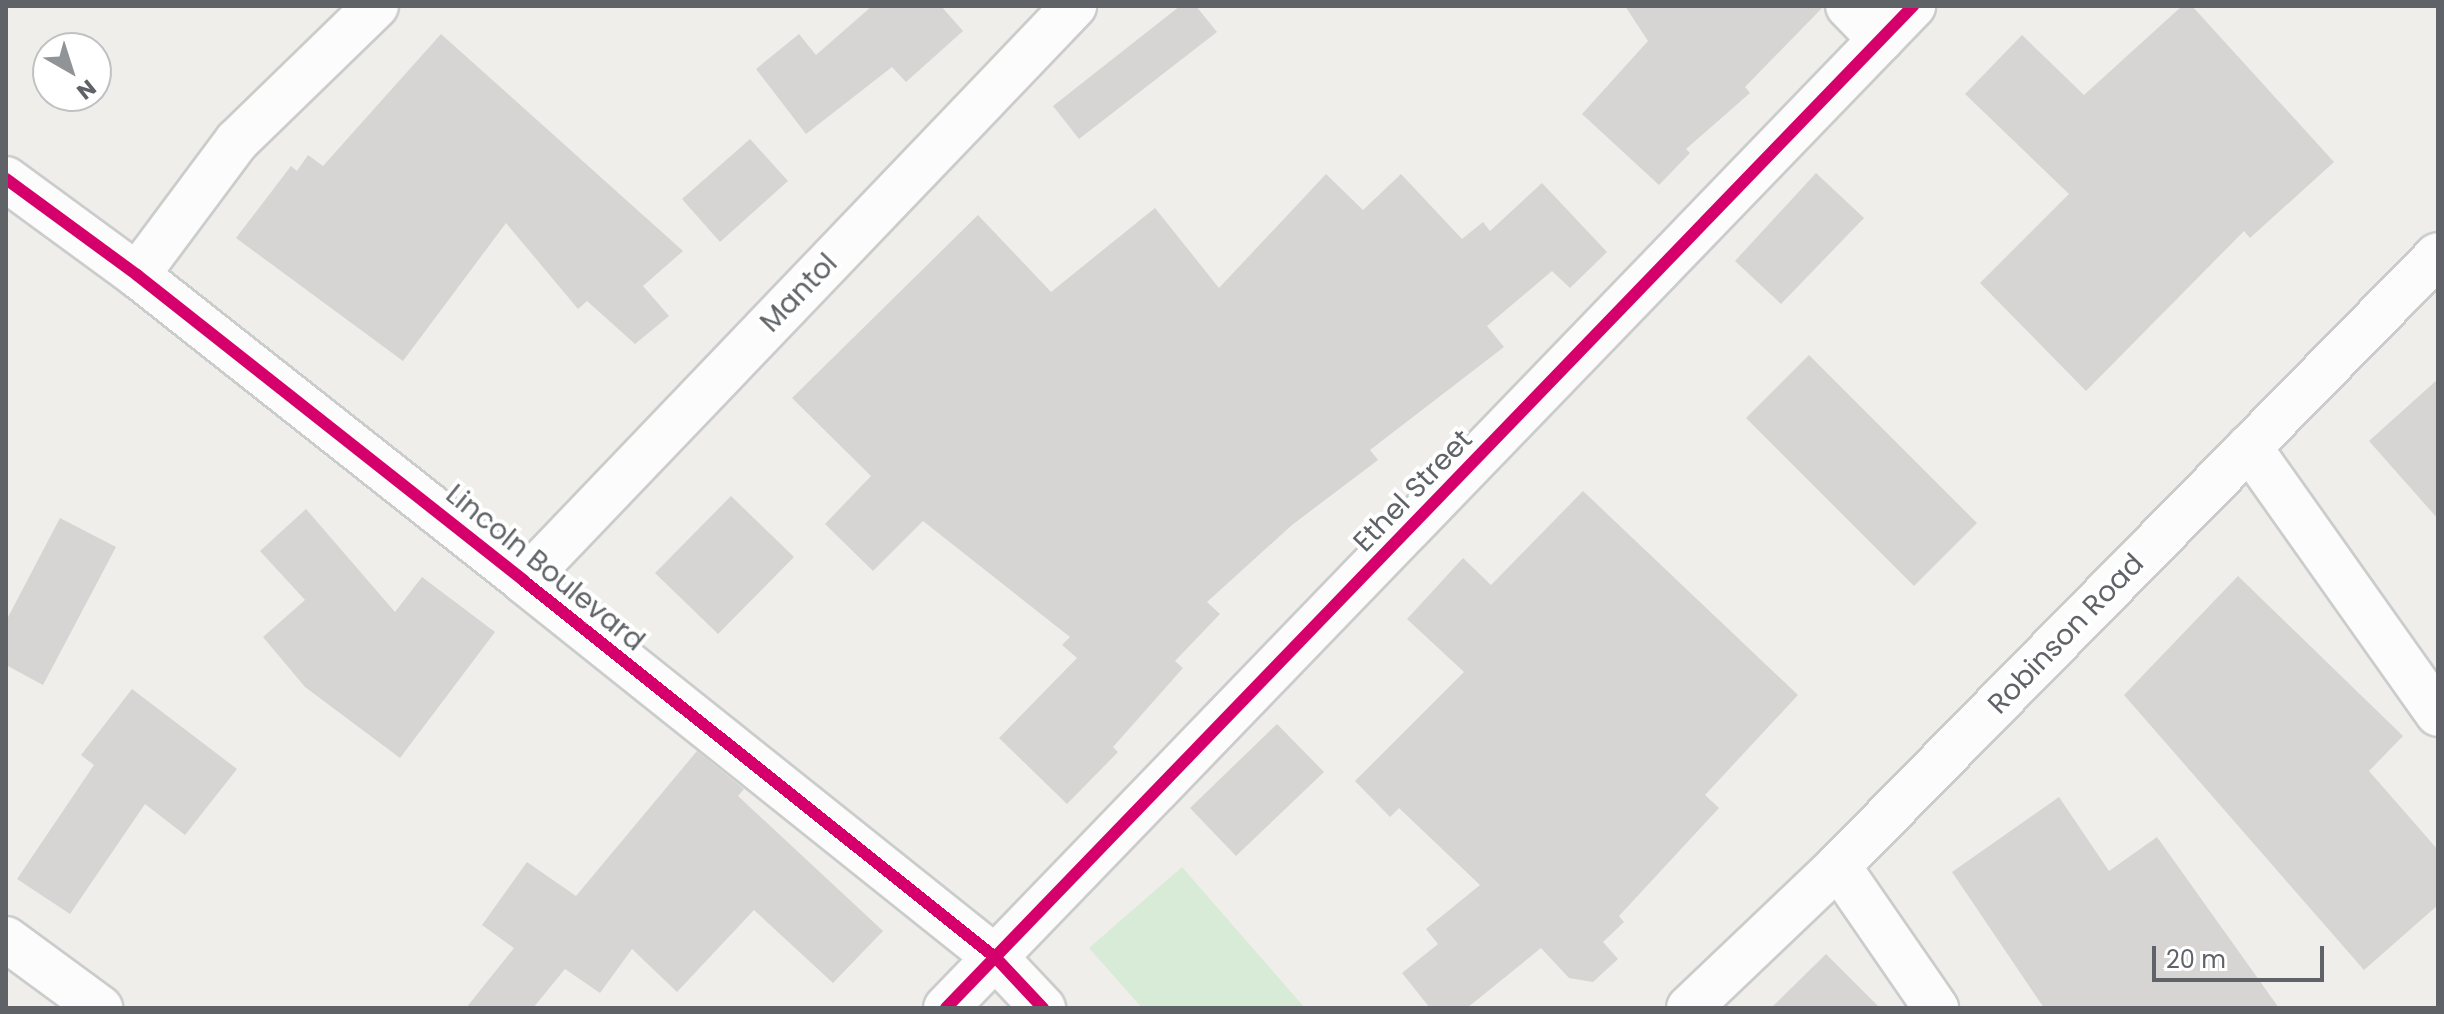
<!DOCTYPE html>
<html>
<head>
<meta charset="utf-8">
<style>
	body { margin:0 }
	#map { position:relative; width:2444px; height:1014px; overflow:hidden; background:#efeeea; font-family:Poppins,sans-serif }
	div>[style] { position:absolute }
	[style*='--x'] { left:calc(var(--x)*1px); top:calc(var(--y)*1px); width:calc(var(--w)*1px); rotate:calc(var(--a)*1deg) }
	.green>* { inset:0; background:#d8ebd6 }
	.building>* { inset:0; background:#d6d5d3 }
	.roads { filter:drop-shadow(2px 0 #cbcccc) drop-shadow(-2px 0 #cbcccc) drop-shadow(0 2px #cbcccc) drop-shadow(0 -2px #cbcccc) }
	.street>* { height:44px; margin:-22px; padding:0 22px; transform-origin:22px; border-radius:22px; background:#fdfcfc }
	.secondary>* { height:44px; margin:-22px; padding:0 22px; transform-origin:22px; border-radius:22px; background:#fdfcfc }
	.cycleway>* { height:12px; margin:-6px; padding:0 6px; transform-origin:6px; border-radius:6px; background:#d6006c }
	span { translate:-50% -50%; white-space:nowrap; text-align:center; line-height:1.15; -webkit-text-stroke:8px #fff; paint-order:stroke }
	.street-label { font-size:28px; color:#5f6368 }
	.frame { position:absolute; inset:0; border:8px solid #5f6368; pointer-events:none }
	.north { position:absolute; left:32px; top:32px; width:80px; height:80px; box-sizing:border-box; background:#fff; border:2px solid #bfc1c3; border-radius:50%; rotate:141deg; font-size:22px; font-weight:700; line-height:32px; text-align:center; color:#5f6368 }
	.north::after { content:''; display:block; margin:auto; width:28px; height:36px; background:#919496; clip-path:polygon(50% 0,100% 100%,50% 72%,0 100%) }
	.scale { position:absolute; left:2152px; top:946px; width:172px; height:36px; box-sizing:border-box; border:4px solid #5f6368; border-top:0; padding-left:10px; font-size:24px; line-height:28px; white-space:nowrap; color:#5f6368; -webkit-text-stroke:6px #fff; paint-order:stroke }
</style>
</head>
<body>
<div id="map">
	<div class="green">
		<div style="clip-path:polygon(1182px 867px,1305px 1008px,1142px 1008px,1089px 948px)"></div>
	</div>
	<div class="building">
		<div style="clip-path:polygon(872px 6px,941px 6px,963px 31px,906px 82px,892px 67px,806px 134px,756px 69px,799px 34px,816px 55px)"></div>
		<div style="clip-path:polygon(1180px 6px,1196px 6px,1217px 32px,1079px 139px,1053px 106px)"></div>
		<div style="clip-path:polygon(1625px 6px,1824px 6px,1745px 87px,1750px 93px,1686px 149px,1690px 153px,1659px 185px,1582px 114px,1648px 41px)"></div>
		<div style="clip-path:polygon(2182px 6px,2192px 6px,2334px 162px,2250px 238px,2244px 231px,2086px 391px,1980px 283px,2069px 194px,1965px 94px,2022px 35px,2084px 95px)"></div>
		<div style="clip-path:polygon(441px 34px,683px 251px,643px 286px,669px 316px,635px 344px,587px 301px,578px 309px,506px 223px,403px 361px,236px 238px,291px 166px,297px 171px,308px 155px,323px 166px)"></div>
		<div style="clip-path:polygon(750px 139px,788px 181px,720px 242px,682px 199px)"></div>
		<div style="clip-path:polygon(1816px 173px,1864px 218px,1781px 304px,1735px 261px)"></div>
		<div style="clip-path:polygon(1326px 174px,1363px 210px,1401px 174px,1462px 239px,1483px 222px,1490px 231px,1542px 183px,1607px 252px,1570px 288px,1552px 271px,1487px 326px,1504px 347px,1370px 450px,1378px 460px,1292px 525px,1207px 602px,1220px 614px,1175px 661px,1183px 668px,1113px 747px,1118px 752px,1067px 804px,999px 738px,1077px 658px,1062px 645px,1070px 637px,923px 521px,873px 571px,825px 524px,871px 476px,792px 398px,978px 215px,1051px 292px,1155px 208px,1219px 288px)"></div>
		<div style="clip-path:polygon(1809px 355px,1977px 523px,1914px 586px,1746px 418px)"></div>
		<div style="clip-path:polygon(2438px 379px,2438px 519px,2369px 441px)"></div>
		<div style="clip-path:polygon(1583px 491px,1798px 695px,1705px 795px,1719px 808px,1619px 916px,1624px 922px,1603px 942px,1618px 959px,1593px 982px,1569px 978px,1541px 948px,1467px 1008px,1430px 1008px,1402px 973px,1438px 944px,1426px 929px,1480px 885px,1399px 808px,1390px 817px,1355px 781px,1464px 672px,1407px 619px,1463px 558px,1491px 585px)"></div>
		<div style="clip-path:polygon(731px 496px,794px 557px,718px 634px,655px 573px)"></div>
		<div style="clip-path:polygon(306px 509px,395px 612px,422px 577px,495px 632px,400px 758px,305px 687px,263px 637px,305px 600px,260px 551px)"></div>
		<div style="clip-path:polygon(60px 518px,116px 547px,43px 685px,6px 665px,6px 621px)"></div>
		<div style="clip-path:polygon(2238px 576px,2403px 736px,2369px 771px,2438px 850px,2438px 905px,2364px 970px,2124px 695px)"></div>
		<div style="clip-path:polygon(132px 689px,237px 769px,185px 835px,145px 804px,70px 914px,17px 879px,94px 765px,81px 755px)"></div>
		<div style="clip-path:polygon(1277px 724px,1324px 772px,1236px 856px,1190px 808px)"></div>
		<div style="clip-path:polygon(697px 751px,744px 789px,738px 796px,883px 931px,833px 983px,754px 910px,677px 992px,632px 949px,600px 993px,565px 969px,533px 1008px,466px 1008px,514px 948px,482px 925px,527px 862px,576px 896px)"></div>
		<div style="clip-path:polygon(2059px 797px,2109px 871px,2157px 837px,2279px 1008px,2044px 1008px,1952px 872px)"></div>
		<div style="clip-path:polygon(1826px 954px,1880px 1008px,1771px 1008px)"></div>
	</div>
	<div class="roads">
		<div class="street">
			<div style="--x:1848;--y:6;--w:47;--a:45.9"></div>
			<div style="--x:6;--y:179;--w:162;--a:36.2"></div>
			<div style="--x:137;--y:275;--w:493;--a:38.3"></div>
			<div style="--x:524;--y:581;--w:604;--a:38.62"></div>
			<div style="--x:996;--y:958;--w:69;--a:46.8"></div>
			<div style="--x:137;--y:275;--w:167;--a:-53.3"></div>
			<div style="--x:237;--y:141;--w:194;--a:-44.2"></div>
			<div style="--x:2249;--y:447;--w:327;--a:54.7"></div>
			<div style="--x:524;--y:581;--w:796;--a:-46.27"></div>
			<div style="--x:1838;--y:866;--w:173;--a:55.4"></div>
			<div style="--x:6;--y:939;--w:117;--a:36.3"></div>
			<div style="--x:946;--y:1008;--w:1393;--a:-46.02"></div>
		</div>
		<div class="secondary">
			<div style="--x:1689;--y:1008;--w:206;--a:-43.6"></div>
			<div style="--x:1838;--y:866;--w:856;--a:-45.52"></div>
		</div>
	</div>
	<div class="cycleway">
		<div style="--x:6;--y:179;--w:162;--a:36.2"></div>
		<div style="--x:137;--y:275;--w:493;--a:38.3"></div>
		<div style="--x:524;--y:581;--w:604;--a:38.62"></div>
		<div style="--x:996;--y:958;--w:69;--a:46.8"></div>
		<div style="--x:946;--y:1008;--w:1393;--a:-46.02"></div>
	</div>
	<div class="street-label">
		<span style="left:799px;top:293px;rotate:-46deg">Mantol</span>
		<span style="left:1413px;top:491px;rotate:-46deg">Ethel Street</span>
		<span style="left:545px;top:568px;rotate:39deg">Lincoln Boulevard</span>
		<span style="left:2066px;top:634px;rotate:-46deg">Robinson Road</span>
	</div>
	<div class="frame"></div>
	<div class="north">N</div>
	<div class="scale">20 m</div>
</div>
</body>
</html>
